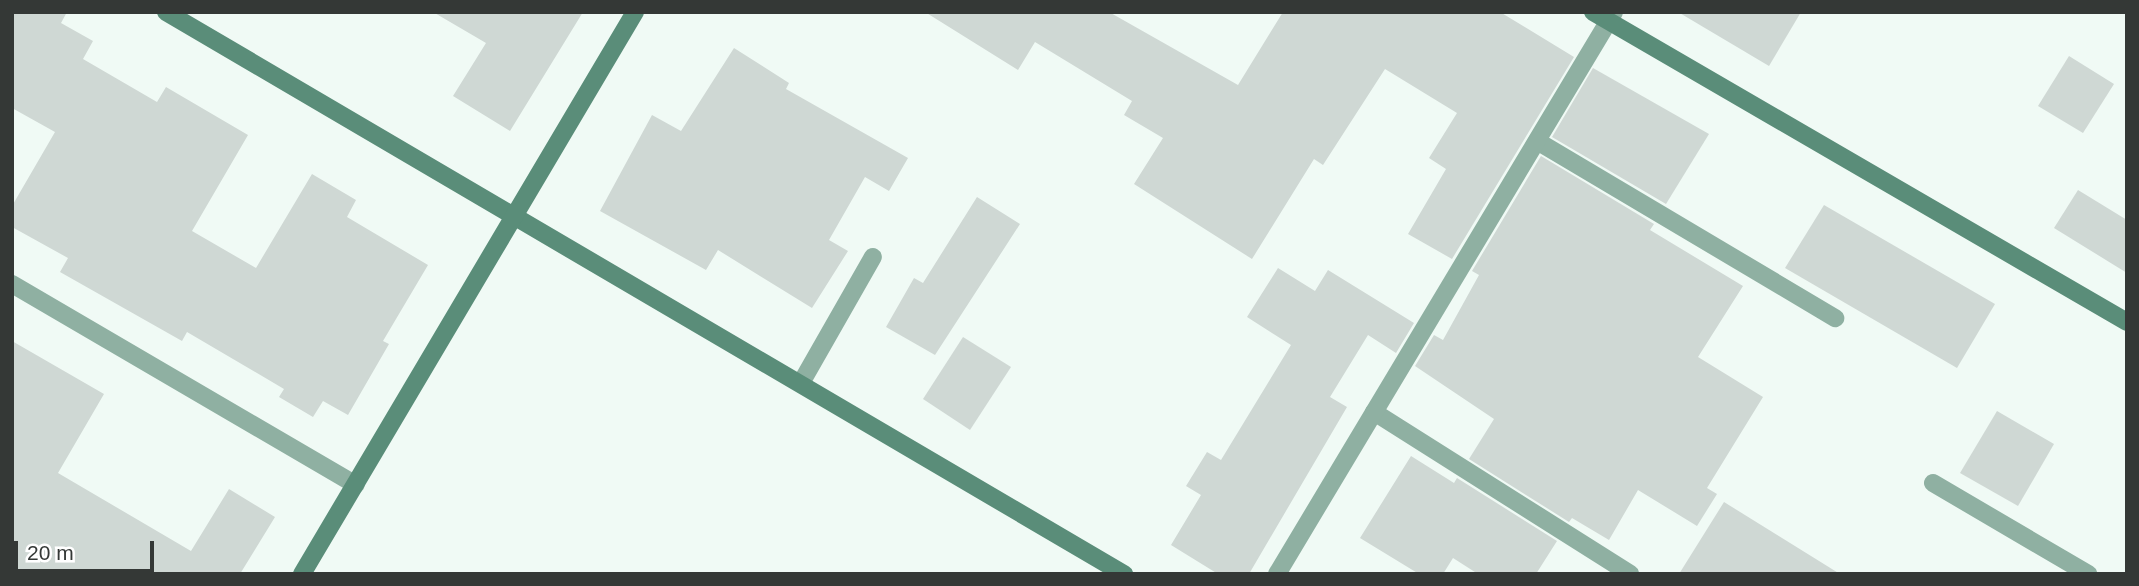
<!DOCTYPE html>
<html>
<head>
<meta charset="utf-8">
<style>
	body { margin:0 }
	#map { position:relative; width:2139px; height:586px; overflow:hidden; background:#f0faf5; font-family:Arial,sans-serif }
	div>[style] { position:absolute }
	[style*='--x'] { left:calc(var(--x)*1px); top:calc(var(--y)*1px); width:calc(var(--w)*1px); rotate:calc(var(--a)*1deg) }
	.building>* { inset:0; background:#cfd8d4 }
	.lane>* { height:18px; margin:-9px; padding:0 9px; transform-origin:9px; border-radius:9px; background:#8fb0a2 }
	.street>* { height:18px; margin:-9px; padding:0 9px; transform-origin:9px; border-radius:9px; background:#8fb0a2 }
	.secondary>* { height:18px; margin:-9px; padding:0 9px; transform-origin:9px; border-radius:9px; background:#5a8d79 }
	span { translate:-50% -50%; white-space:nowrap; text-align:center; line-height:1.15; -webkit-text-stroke:6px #fff; paint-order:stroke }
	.frame { position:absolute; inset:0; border:14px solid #343836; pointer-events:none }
	.scale { position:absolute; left:14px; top:541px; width:140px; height:32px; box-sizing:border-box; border:4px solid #343836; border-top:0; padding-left:9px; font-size:21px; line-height:24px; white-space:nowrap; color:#343836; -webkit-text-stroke:5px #fff; paint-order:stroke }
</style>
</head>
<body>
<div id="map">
	<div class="building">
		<div style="clip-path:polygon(12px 12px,67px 12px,61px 23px,93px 41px,83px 59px,157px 102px,166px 87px,248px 135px,192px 231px,256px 268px,312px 174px,356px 200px,347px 217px,428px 265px,383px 341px,389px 344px,348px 415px,323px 401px,313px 417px,279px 397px,284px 389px,187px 332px,182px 341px,60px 272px,68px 258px,12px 227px,12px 206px,55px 132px,12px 108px)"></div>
		<div style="clip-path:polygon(433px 12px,583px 12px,510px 131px,453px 96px,486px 43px)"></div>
		<div style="clip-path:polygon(925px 12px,1109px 12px,1238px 85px,1283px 12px,1500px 12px,1574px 57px,1452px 259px,1408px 234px,1446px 169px,1429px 158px,1457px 113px,1385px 69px,1323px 165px,1314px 159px,1252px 259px,1134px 184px,1163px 138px,1124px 115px,1132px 101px,1035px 42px,1018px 70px)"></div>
		<div style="clip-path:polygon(1678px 12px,1801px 12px,1769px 66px)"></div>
		<div style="clip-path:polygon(734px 48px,789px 83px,786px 89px,908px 158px,889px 191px,865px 177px,829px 240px,848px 251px,812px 308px,718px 250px,706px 270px,600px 211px,652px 115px,681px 131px)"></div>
		<div style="clip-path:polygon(2069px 56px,2114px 84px,2083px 133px,2038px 106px)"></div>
		<div style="clip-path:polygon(1593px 68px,1709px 134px,1666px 204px,1552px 137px)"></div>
		<div style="clip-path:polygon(1541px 156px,1654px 224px,1650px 230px,1743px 286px,1698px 357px,1763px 397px,1707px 488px,1717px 494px,1697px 526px,1638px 490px,1609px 540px,1572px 518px,1569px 522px,1469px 459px,1494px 419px,1415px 366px,1434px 335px,1443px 340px,1479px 275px,1472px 271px)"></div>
		<div style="clip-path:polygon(2078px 190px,2127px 220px,2127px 273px,2054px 228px)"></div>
		<div style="clip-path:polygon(977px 197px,1020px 224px,935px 355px,886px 327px,914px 278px,923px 283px)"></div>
		<div style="clip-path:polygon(1824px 205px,1995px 304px,1957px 368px,1785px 268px)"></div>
		<div style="clip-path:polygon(1278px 268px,1315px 291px,1328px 270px,1414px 323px,1396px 353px,1368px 335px,1330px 397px,1347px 407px,1249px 574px,1218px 574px,1171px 545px,1201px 495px,1186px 486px,1207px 452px,1221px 460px,1291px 345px,1247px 317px)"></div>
		<div style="clip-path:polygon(963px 337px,1011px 367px,970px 430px,923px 399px)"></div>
		<div style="clip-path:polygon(12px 341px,104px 394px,58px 473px,191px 551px,229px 489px,275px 517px,240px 574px,12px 574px)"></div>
		<div style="clip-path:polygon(1997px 411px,2054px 444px,2018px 506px,1960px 473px)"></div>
		<div style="clip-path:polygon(1411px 456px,1454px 483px,1457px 478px,1557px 541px,1536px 574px,1478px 574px,1453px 558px,1443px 574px,1419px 574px,1360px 538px)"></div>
		<div style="clip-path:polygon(1724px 502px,1840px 574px,1679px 574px)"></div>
	</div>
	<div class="lane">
		<div style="--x:1537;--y:141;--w:347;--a:30.7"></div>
		<div style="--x:801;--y:383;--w:145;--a:-60.3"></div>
		<div style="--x:1374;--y:412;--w:303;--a:32.3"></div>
		<div style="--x:1933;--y:483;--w:180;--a:30.4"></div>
	</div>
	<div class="street">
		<div style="--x:12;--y:284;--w:398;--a:30.3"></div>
		<div style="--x:1277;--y:574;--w:655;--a:-59.05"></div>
	</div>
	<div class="secondary">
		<div style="--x:166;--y:12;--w:1111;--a:30.4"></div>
		<div style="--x:1593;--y:12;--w:617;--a:30.14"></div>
		<div style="--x:302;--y:574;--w:653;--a:-59.35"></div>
	</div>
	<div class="frame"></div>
	<div class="scale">20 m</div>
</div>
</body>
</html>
